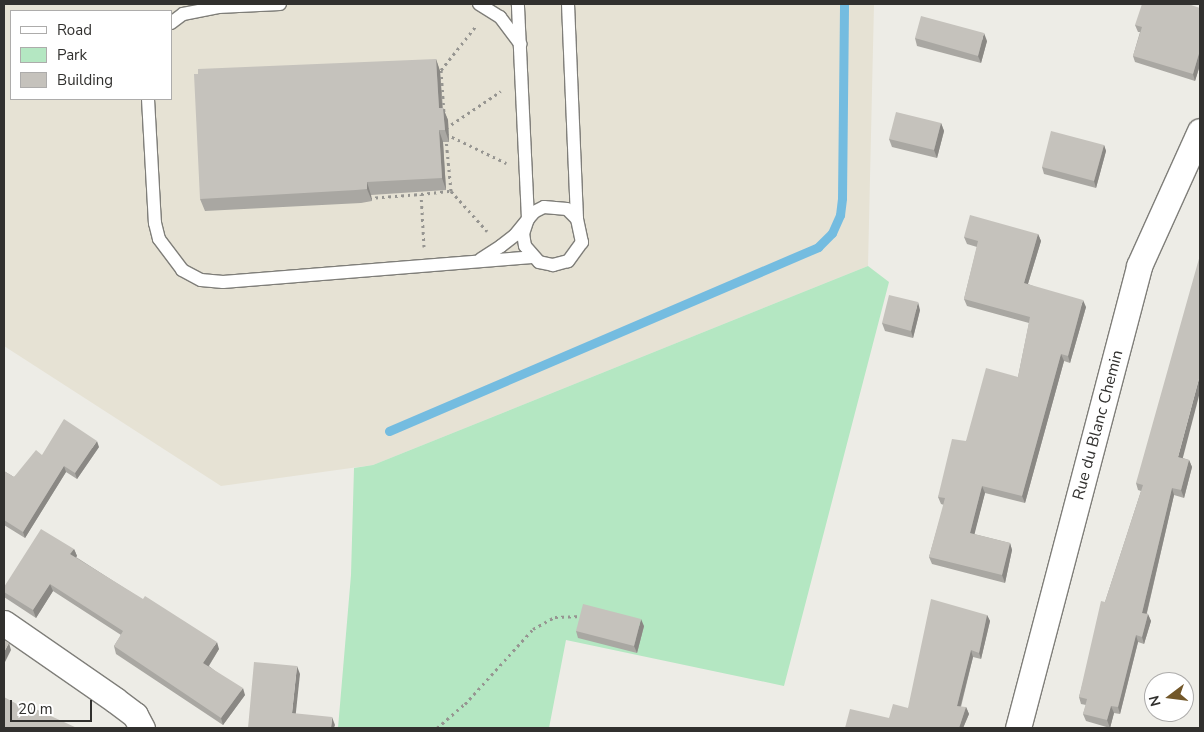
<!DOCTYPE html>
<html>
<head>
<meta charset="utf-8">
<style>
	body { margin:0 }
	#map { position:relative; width:1204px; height:732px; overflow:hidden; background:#edece6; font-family:"Nunito Sans",sans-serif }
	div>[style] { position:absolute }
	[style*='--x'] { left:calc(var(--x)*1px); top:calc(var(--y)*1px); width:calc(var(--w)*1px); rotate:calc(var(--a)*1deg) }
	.built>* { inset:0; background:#e6e2d4 }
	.green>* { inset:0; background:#b4e7c2 }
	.stream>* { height:9px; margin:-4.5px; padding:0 4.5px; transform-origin:4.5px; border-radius:4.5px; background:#74bce0 }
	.path>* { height:3px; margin-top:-1.5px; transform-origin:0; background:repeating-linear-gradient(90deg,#969591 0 2.5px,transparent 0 6.5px) }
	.roads { filter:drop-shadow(1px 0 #7f7e79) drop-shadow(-1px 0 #7f7e79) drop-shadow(0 1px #7f7e79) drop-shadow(0 -1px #7f7e79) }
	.service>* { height:12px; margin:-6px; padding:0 6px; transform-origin:6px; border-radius:6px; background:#fff }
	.minor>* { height:25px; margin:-12.5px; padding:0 12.5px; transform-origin:12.5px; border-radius:12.5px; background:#fff }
	.wall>* { inset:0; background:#a9a7a2 }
	.shaded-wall>* { inset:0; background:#8a8884 }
	.building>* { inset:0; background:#c5c2bc }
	span { translate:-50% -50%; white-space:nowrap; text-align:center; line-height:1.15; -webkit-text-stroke:4.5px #fff; paint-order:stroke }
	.street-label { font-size:16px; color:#31302e }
	.frame { position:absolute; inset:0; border:5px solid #31302e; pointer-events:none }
	.legend { position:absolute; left:10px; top:10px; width:162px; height:90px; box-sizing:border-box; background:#fff; border:1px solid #adacab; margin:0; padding:6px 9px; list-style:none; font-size:15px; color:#31302e }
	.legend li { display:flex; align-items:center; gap:10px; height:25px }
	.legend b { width:25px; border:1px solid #adacab }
	.north { position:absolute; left:1144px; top:672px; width:50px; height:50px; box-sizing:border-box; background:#fff; border:1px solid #adacab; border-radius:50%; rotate:255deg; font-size:14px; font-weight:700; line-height:20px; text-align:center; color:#31302e }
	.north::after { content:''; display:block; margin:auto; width:18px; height:22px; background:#725729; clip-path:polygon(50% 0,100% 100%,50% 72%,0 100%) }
	.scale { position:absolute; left:10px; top:700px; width:82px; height:22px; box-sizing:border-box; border:2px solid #31302e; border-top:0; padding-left:6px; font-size:15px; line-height:18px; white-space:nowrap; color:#31302e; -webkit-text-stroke:4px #fff; paint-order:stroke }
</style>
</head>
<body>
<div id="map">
	<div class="built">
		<div style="clip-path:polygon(evenodd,4px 4px,874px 4px,868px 266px,373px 465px,221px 486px,4px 346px,4px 4px,11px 11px,171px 11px,171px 99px,11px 99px,11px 11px)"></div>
	</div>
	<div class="green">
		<div style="clip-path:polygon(868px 266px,889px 282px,784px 686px,566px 640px,549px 728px,338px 728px,351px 575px,354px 468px,373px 465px)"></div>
	</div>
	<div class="stream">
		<div style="--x:389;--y:431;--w:467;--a:-23.2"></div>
		<div style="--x:818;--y:247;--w:20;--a:-45"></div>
		<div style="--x:832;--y:233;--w:20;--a:-66"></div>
		<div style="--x:840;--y:215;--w:17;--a:-83"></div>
		<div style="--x:842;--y:198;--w:194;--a:-89.4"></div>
	</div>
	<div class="path">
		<div style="--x:437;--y:70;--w:4;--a:0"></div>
		<div style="--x:441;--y:70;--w:43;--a:86"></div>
		<div style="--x:441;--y:70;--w:56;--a:-51.5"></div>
		<div style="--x:446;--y:128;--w:66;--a:-33.9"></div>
		<div style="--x:446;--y:134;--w:67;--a:25.8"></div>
		<div style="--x:451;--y:191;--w:54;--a:48"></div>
		<div style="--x:369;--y:198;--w:52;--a:-4.4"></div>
		<div style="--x:424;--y:247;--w:53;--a:-93.2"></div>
		<div style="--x:421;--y:194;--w:30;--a:-6"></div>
		<div style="--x:451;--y:191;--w:52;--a:-95.5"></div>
		<div style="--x:437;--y:728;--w:37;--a:-41"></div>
		<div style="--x:465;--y:704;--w:101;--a:-47.8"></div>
		<div style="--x:533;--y:629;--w:25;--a:-29"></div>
		<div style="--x:555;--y:617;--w:28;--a:-2"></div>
	</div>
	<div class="roads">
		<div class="service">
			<div style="--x:479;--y:4;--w:25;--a:32"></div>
			<div style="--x:500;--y:17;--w:34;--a:53"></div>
			<div style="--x:568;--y:4;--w:215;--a:87.6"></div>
			<div style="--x:171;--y:23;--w:15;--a:-37"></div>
			<div style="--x:183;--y:14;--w:36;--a:-11"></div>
			<div style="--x:218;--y:7;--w:62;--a:-2.8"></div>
			<div style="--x:148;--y:99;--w:124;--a:86.8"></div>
			<div style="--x:155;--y:223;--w:16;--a:76"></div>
			<div style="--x:159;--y:239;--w:39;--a:53"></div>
			<div style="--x:182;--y:270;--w:21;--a:28"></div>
			<div style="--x:201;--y:280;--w:22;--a:5"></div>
			<div style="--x:223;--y:282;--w:310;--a:-4.6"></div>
			<div style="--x:481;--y:259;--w:24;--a:-33"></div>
			<div style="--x:501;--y:246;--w:18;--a:-38"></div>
			<div style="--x:515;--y:235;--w:21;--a:-51"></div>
			<div style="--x:528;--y:219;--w:9;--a:-49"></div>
			<div style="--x:534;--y:212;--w:11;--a:-27"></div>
			<div style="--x:544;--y:207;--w:23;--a:5"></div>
			<div style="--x:567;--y:209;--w:14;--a:45"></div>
			<div style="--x:577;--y:219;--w:24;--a:78"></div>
			<div style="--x:582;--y:242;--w:24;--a:126"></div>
			<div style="--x:568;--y:261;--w:16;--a:165"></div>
			<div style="--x:553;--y:265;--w:14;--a:-168"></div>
			<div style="--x:539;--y:262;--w:21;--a:-131"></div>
			<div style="--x:525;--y:246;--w:12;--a:-99"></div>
			<div style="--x:523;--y:234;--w:16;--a:-72"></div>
			<div style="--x:528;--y:219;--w:215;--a:-92.7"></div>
		</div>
		<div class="minor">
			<div style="--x:4;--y:623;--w:135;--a:34.7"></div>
			<div style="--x:115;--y:700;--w:25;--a:37"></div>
			<div style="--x:135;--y:715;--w:15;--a:62"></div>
			<div style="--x:1018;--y:728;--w:478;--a:-75.3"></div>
			<div style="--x:1139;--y:266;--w:148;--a:-65.7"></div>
		</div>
	</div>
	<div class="wall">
		<div style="clip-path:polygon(1200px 8px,1200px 65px,1195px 81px,1135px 62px,1133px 56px,1140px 32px,1138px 32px,1135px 25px)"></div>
		<div style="clip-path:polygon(915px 38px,987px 41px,981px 63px,917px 46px)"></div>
		<div style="clip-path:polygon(436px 59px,440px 71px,443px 108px,448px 120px,449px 142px,443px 142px,446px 190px,371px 195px,372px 201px,361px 203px,205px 211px,200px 199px)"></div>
		<div style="clip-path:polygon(941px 123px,944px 131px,937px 158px,892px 147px,889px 139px)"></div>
		<div style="clip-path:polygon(1104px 145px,1106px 151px,1096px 188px,1044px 174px,1042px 167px)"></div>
		<div style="clip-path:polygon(1038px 234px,1041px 241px,1028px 284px,1086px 307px,1070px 363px,1064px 361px,1025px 503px,985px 493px,974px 534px,1010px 543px,1012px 550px,1005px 583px,932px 564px,929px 557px,944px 505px,941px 504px,938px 497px,966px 441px,1018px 377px,1029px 323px,967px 306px,964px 299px,977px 247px,967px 244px,964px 237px)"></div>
		<div style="clip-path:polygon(920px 310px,913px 338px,885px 331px,882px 323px)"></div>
		<div style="clip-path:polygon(99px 447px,77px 479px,66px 472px,25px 538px,4px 525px,4px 471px,14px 477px,42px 455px)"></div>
		<div style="clip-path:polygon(1183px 458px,1189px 460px,1192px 467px,1184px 498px,1174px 495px,1147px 613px,1151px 621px,1144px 644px,1138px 642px,1120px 714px,1114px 713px,1110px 728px,1086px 721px,1083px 714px,1086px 705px,1081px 704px,1079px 697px,1105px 602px,1141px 491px,1138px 490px,1136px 483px)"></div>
		<div style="clip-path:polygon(74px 549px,77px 556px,76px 557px,219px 649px,209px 666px,245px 695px,223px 725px,116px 654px,114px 646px,121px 635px,53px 591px,36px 618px,4px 597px,4px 587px)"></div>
		<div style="clip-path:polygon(987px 615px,990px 621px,981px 659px,973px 657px,961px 707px,966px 707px,969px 714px,963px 728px,845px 728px,889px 718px,908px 708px)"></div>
		<div style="clip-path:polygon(644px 626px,637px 653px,578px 638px,576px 631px)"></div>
	</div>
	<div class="shaded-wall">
		<div style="clip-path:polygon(984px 33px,987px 41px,981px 63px,978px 56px)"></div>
		<div style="clip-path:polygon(1200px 50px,1200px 65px,1195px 81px,1193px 74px)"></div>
		<div style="clip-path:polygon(436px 59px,440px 71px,443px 120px,439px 108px)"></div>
		<div style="clip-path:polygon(443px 108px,448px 120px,449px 142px,445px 130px)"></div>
		<div style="clip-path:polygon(941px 123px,944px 131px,937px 158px,934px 150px)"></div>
		<div style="clip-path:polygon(439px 130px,443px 142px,446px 190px,442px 178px)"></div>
		<div style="clip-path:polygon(1104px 145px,1106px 151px,1096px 188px,1094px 181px)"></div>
		<div style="clip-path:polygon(367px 182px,371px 195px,372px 201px,367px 189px)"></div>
		<div style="clip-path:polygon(1038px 234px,1041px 241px,1026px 290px,1024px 283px)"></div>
		<div style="clip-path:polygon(1083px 300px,1086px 307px,1070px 363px,1068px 356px)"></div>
		<div style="clip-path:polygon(918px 302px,920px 310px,913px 338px,911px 331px)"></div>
		<div style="clip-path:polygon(1061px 354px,1064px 361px,1025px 503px,1022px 496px)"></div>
		<div style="clip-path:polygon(1200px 375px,1200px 392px,1181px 465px,1178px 457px)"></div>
		<div style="clip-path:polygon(97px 441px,99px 447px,77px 479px,75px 473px)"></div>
		<div style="clip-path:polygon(1189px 460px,1192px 467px,1184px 498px,1181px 490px)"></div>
		<div style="clip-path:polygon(64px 466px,66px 472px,25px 538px,23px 532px)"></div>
		<div style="clip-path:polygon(982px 486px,985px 493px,973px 540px,970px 533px)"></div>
		<div style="clip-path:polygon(1172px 488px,1174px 495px,1145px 620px,1142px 613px)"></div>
		<div style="clip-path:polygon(1010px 543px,1012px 550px,1005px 583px,1002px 575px)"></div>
		<div style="clip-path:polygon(74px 549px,77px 556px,73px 561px,70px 554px)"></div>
		<div style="clip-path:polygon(50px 584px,53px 591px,36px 618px,33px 610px)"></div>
		<div style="clip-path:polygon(1148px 614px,1151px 621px,1144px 644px,1142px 637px)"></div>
		<div style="clip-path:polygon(987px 615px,990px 621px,981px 659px,979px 653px)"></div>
		<div style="clip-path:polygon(641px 619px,644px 626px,637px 653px,634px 646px)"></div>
		<div style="clip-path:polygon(1136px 635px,1138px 642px,1120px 714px,1118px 707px)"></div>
		<div style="clip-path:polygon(217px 642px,219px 649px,206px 670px,203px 663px)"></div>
		<div style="clip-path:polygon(9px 643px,11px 650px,4px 664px,4px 652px)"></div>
		<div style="clip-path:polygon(971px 650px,973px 657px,959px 712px,957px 706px)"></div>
		<div style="clip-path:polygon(297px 666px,300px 674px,295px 721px,292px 713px)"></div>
		<div style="clip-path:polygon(243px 688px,245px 695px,223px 725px,221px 718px)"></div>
		<div style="clip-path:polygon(1111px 706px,1114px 713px,1110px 728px,1107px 720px)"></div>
		<div style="clip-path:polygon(966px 707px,969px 714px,963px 728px,959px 728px)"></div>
		<div style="clip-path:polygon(332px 717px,335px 725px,334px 728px,331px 728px)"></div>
	</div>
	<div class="building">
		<div style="clip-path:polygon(1142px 4px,1188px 4px,1200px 8px,1200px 50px,1193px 74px,1133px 56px,1142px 27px,1135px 25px)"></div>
		<div style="clip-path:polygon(921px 16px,984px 33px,978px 56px,915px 38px)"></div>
		<div style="clip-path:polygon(436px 59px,439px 108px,443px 108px,445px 130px,439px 130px,442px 178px,367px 182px,367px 189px,356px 190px,200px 199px,194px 74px,198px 74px,198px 69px)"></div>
		<div style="clip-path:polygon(896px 112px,941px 123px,934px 150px,889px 139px)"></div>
		<div style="clip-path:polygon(1051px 131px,1104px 145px,1094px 181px,1042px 167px)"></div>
		<div style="clip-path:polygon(970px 215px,1038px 234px,1024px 283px,1083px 300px,1068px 356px,1061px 354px,1022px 496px,982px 486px,970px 533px,1010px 543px,1002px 575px,929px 557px,945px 498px,938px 497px,952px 439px,966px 441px,986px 368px,1018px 377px,1030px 317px,964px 299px,978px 241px,964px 237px)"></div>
		<div style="clip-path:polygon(1200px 255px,1200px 375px,1178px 457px,1189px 460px,1181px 490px,1172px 488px,1142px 613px,1148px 614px,1142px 637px,1136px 635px,1118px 707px,1111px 706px,1107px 720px,1083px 714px,1087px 699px,1079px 697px,1101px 601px,1105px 602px,1143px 485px,1136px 483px)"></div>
		<div style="clip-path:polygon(889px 295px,918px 302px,911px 331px,882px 323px)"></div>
		<div style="clip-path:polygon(64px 419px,97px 441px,75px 473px,64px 466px,23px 532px,4px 520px,4px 471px,14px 477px,36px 450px,42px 455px)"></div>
		<div style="clip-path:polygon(41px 529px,74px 549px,70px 554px,143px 599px,145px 596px,217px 642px,203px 663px,243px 688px,221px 718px,114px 646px,123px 631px,50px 584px,33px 610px,4px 592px,4px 587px)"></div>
		<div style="clip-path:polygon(931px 599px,987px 615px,979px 653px,971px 650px,957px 706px,966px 707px,959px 728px,845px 728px,850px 709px,889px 718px,893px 704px,908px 708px)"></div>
		<div style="clip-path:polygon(583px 604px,641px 619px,634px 646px,576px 631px)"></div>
		<div style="clip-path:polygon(4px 640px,9px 643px,4px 652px)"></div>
		<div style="clip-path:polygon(254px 662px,297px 666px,292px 713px,332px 717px,331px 728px,248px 728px)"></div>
		<div style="clip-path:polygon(4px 697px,28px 710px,29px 706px,77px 728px,4px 728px)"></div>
	</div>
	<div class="street-label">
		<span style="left:1098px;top:425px;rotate:-75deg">Rue du Blanc Chemin</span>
	</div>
	<div class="frame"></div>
	<ul class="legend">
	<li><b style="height:6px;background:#fff"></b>Road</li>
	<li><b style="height:14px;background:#b4e7c2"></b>Park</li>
	<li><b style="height:14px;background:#c5c2bc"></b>Building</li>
	</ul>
	<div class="north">N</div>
	<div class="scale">20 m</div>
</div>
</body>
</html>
